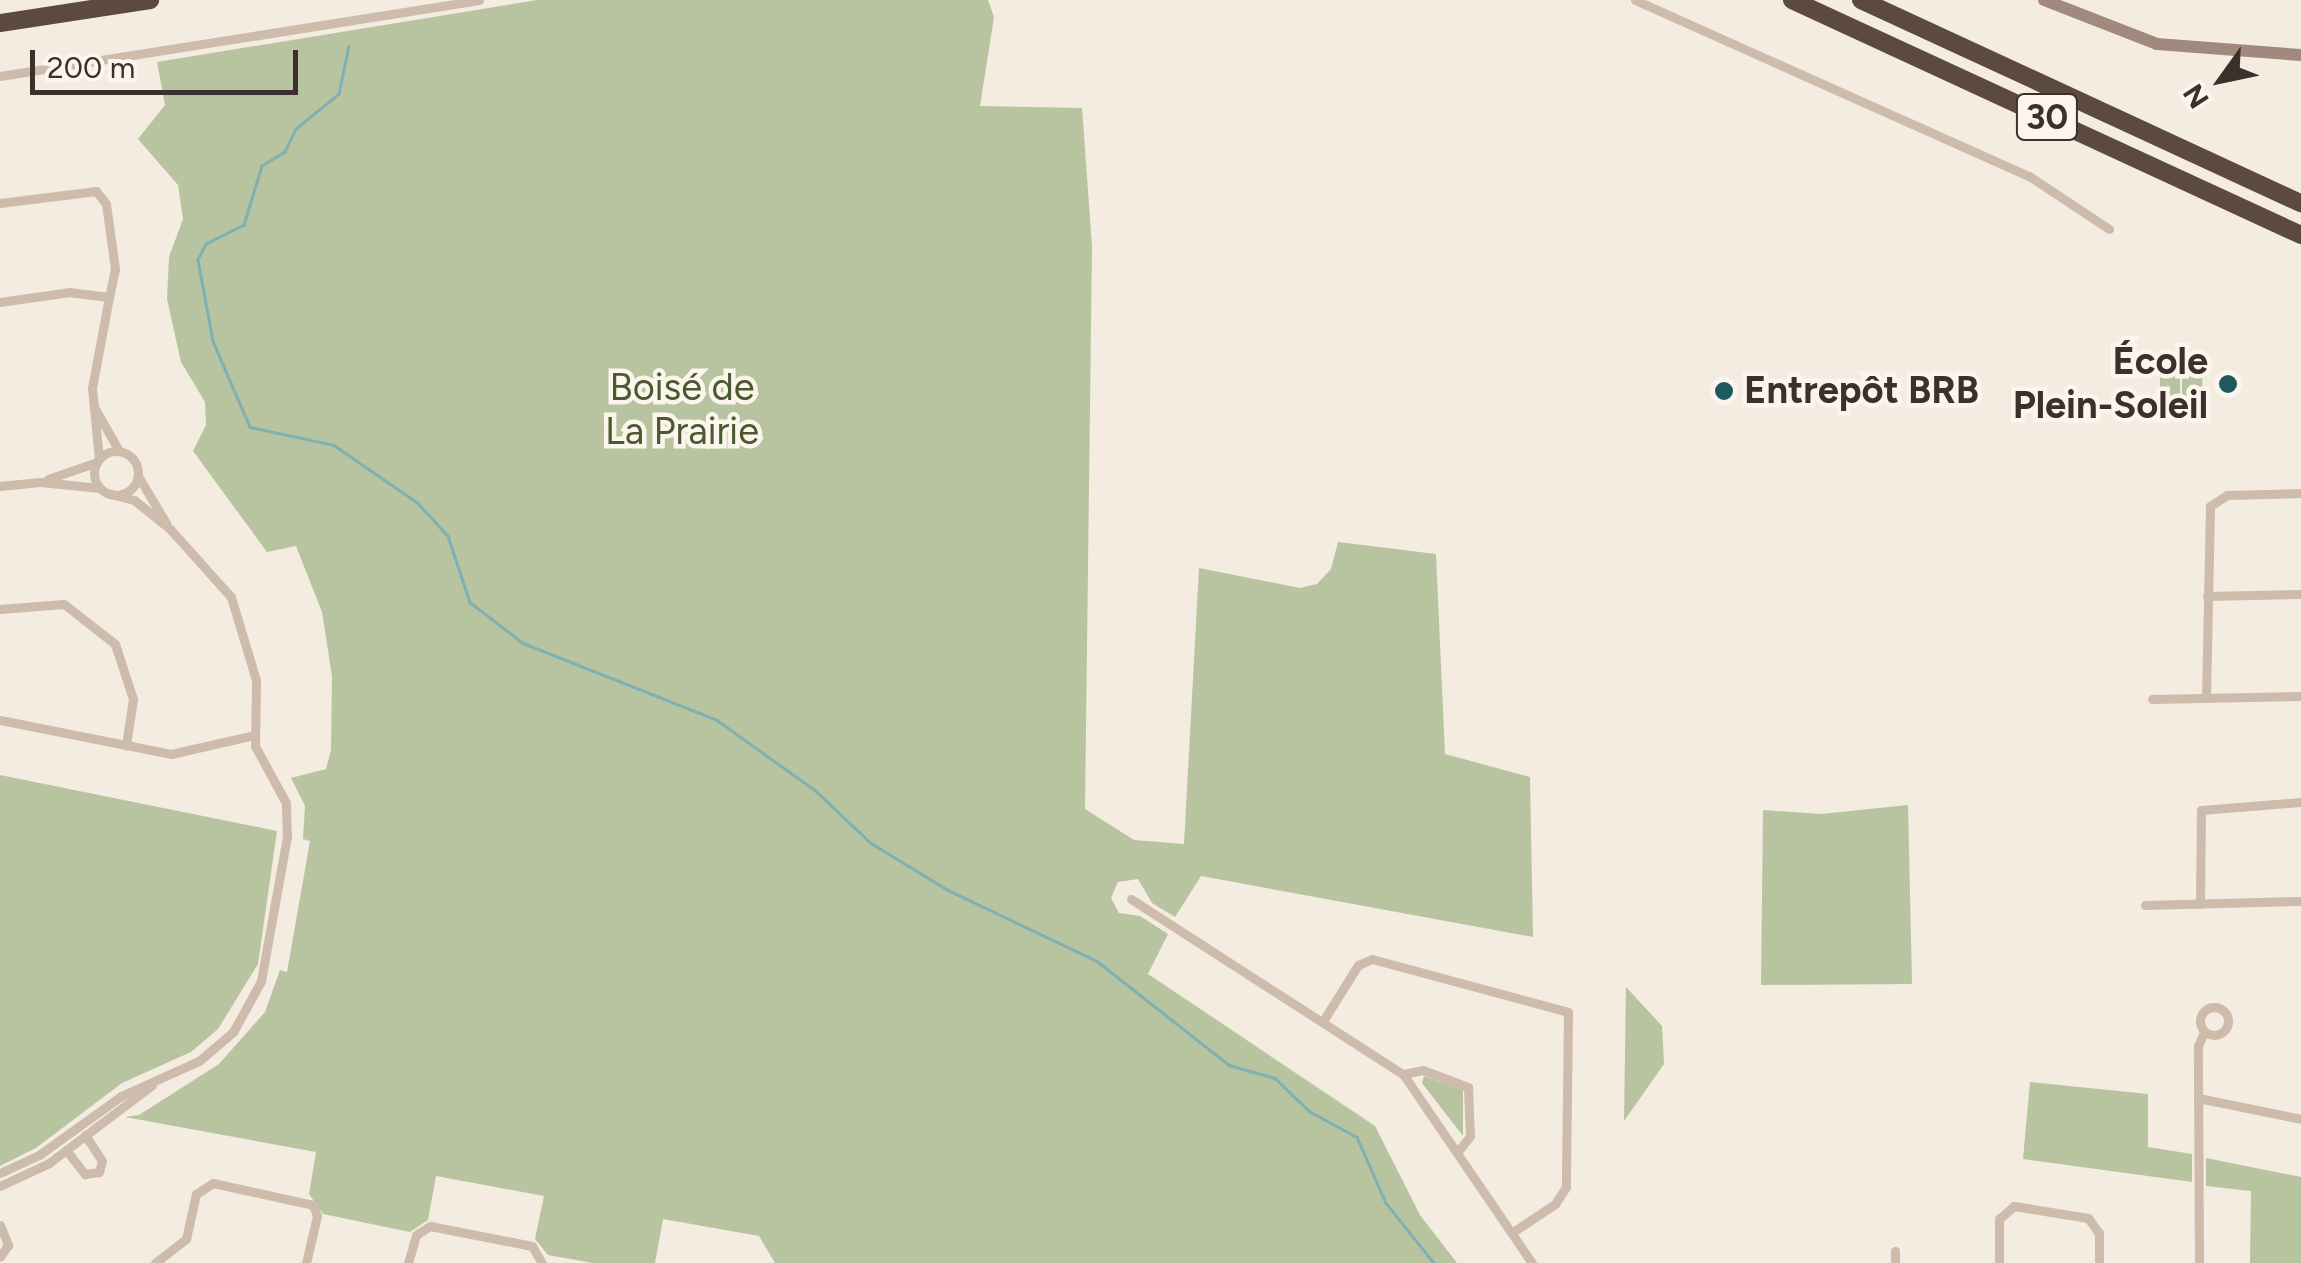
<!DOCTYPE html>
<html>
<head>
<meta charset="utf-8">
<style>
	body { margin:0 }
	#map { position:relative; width:2301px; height:1263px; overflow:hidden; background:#f4ebe1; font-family:Figtree,sans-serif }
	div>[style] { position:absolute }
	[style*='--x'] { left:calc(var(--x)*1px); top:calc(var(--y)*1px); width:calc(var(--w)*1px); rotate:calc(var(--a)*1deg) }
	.green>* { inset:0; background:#b8c4a0 }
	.stream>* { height:2.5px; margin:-1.25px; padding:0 1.25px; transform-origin:1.25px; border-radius:1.25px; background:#7fb0b2 }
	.minor>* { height:9px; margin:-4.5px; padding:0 4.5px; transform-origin:4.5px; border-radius:4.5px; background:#cdbbac }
	.minor>.ring { margin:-4.5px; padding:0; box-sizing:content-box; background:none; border:9px solid #cdbbac; border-radius:50% }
	.secondary>* { height:12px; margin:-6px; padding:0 6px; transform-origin:6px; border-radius:6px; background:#a18a7d }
	.motorway>* { height:18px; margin:-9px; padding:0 9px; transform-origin:9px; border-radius:9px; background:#5c4a42 }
	.dots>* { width:28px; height:28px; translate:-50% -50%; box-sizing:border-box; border:5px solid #fbf5ee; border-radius:50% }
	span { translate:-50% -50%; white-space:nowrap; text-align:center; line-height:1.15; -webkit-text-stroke:9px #fbf5ee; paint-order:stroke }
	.shield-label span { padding:2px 8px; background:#fbf5ee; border:2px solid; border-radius:8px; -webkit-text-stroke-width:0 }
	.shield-label { font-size:35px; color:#3b302b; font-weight:700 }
	.poi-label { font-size:38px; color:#3b302b; font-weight:700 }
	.right { translate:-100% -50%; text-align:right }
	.left { translate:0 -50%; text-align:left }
	.park-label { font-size:38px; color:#4a5a2e }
	.north { position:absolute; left:2171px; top:30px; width:100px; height:100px; -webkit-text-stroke:8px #fbf5ee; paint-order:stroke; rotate:237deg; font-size:28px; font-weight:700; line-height:40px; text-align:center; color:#3b302b }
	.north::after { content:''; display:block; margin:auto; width:35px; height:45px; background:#3b302b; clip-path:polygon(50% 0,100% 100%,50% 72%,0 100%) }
	.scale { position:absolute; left:30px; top:50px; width:268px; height:45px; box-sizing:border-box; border:5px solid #3b302b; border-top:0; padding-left:12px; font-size:30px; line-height:35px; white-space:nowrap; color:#3b302b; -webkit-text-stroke:8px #fbf5ee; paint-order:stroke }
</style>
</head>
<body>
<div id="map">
	<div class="green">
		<div style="clip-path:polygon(537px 0,988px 0,994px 17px,980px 106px,1082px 108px,1092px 246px,1085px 809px,1134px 840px,1184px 844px,1199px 568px,1300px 588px,1317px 584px,1331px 569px,1338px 542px,1436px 554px,1445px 754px,1530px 777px,1533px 937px,1201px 876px,1175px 917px,1152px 903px,1138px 879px,1118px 882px,1111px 898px,1119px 913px,1140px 916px,1168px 934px,1148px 974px,1375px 1126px,1420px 1215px,1457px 1263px,775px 1263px,759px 1236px,663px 1219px,655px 1263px,593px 1263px,548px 1255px,535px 1239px,544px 1196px,436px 1176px,428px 1220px,410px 1232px,323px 1214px,309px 1194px,316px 1152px,125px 1117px,139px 1115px,219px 1064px,265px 1012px,280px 970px,287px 972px,310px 841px,303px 839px,305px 806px,291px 778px,326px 769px,331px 750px,332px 676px,322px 612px,296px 546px,267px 552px,193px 451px,206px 425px,205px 402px,181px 362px,167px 299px,169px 257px,183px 219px,178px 185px,138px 139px,165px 105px,157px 62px)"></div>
		<div style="clip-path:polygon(2160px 369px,2180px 369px,2180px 405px,2160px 405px)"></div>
		<div style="clip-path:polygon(2182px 369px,2202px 369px,2203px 405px,2182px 405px)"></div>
		<div style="clip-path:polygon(0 775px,277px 831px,258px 964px,218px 1029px,191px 1052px,122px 1083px,36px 1148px,0 1166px)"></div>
		<div style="clip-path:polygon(1908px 805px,1912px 984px,1761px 985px,1763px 810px,1821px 814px)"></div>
		<div style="clip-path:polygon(1626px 987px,1662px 1026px,1664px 1064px,1624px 1121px)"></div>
		<div style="clip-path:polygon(1424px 1076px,1463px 1090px,1463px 1136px,1422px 1083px)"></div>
		<div style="clip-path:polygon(2030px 1082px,2148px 1094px,2148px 1147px,2192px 1154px,2192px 1182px,2023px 1159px)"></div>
		<div style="clip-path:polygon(2206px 1158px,2301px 1177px,2301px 1263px,2250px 1263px,2251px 1191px,2206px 1186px)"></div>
	</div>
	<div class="stream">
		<div style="--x:349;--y:46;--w:49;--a:101.8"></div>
		<div style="--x:339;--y:94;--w:55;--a:140.9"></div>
		<div style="--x:296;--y:129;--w:25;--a:116"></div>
		<div style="--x:285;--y:152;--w:27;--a:149"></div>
		<div style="--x:262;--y:166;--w:62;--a:107"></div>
		<div style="--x:244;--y:225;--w:42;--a:153.4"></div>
		<div style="--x:206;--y:244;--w:18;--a:117"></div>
		<div style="--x:198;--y:260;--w:82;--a:79.5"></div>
		<div style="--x:213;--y:341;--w:94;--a:66.7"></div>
		<div style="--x:250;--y:427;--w:86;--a:12.1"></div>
		<div style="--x:334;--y:445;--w:102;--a:34.6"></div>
		<div style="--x:418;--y:503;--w:45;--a:47.7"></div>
		<div style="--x:448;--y:536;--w:70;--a:71.6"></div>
		<div style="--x:470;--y:602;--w:67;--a:37.7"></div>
		<div style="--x:523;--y:643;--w:209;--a:21.6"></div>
		<div style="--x:717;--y:720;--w:122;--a:35.6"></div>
		<div style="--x:816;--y:791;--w:76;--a:43.4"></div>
		<div style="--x:871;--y:843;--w:90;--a:31.4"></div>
		<div style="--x:948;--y:890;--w:165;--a:25.5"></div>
		<div style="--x:1097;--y:961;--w:168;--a:38.2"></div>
		<div style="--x:1229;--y:1065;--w:48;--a:15.8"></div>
		<div style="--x:1275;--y:1078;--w:47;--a:44.1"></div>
		<div style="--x:1309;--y:1111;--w:55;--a:28.4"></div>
		<div style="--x:1357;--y:1137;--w:72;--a:66.3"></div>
		<div style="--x:1386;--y:1203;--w:77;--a:51.3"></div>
	</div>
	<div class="minor">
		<div style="--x:1635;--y:0;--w:432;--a:24.1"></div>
		<div style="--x:2029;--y:176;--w:96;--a:33.5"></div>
		<div style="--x:0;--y:76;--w:485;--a:-9"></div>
		<div style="--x:0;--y:203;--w:97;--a:-7.1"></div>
		<div style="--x:96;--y:191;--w:16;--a:52"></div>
		<div style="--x:106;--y:204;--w:66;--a:82.1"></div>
		<div style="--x:115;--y:269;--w:29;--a:102"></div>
		<div style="--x:109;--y:297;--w:39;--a:-173"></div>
		<div style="--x:70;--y:292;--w:71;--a:171.9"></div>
		<div style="--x:94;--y:407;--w:48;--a:60.3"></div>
		<div class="ring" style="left:94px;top:451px;width:35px;height:35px"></div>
		<div style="--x:99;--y:459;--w:71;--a:-95.6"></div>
		<div style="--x:92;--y:388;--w:93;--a:-79.4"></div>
		<div style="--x:138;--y:476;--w:55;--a:59.2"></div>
		<div style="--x:48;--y:479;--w:52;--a:-19.1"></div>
		<div style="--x:0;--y:486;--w:40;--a:-5.7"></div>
		<div style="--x:40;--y:482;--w:60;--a:5.7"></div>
		<div style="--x:2207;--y:596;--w:94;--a:-1.2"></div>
		<div style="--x:0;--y:609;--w:64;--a:-4.5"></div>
		<div style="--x:64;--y:604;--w:65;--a:38.1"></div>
		<div style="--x:115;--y:644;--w:58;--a:71.9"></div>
		<div style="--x:133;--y:699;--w:47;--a:98.7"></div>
		<div style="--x:2206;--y:698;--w:192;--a:-88.8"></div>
		<div style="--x:2210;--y:506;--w:20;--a:-33"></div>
		<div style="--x:2227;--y:495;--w:74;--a:-1.5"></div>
		<div style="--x:2152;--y:699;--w:149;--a:-1.2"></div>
		<div style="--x:0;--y:720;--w:174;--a:11.2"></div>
		<div style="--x:171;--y:754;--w:85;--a:-12.9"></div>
		<div style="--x:1131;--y:899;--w:323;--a:32.8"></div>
		<div style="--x:1403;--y:1074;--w:229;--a:55.7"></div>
		<div style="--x:2200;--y:904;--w:94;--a:-89.4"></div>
		<div style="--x:2201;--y:810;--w:100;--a:-4.6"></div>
		<div style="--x:2145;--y:905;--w:156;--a:-1.5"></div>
		<div class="ring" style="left:2200px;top:1007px;width:19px;height:19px"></div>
		<div style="--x:1323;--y:1021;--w:66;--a:-58"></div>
		<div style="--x:1358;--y:965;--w:15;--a:-23"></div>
		<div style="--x:1372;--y:959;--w:203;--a:15.1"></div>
		<div style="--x:1568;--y:1012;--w:175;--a:90.7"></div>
		<div style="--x:1566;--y:1187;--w:20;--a:123"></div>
		<div style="--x:1555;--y:1204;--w:50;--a:146.3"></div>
		<div style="--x:1403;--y:1074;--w:20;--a:-11"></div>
		<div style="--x:1423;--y:1070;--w:48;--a:20.7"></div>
		<div style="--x:1468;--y:1087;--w:49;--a:87.7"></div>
		<div style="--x:1470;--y:1136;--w:18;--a:128"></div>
		<div style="--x:2198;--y:1098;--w:105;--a:11.5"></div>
		<div style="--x:66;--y:1150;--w:31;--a:52"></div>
		<div style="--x:85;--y:1174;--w:14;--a:-8"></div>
		<div style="--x:99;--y:1172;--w:11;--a:-75"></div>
		<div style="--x:102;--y:1161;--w:31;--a:-123"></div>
		<div style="--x:0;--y:1173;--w:43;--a:-24.8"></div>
		<div style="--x:39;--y:1155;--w:101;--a:-35.7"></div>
		<div style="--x:121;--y:1096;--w:85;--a:-24.2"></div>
		<div style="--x:199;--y:1061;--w:45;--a:-40.5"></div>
		<div style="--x:233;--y:1032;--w:58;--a:-61.2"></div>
		<div style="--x:261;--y:981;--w:146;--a:-79.8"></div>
		<div style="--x:287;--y:837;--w:34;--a:-92"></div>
		<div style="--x:286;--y:803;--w:65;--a:-118.5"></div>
		<div style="--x:255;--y:746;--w:66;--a:-89.1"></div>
		<div style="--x:256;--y:680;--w:87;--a:-106.8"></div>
		<div style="--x:231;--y:597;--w:91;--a:-131.9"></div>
		<div style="--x:170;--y:529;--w:46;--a:-141.1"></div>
		<div style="--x:134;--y:500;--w:24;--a:-165"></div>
		<div style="--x:0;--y:1186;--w:54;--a:-25.1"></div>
		<div style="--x:49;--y:1163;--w:129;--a:-37.1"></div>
		<div style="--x:0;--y:1225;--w:22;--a:68"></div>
		<div style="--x:8;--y:1245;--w:14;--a:124"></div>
		<div style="--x:1895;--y:1251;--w:12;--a:90"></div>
		<div style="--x:155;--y:1263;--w:39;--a:-38"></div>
		<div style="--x:186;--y:1239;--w:46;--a:-77.5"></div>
		<div style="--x:196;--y:1194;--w:20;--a:-33"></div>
		<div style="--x:213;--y:1183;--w:102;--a:12.4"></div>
		<div style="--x:313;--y:1205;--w:12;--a:70"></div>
		<div style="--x:317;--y:1216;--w:48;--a:103.2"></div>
		<div style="--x:408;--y:1263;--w:29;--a:-74"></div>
		<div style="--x:416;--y:1235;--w:17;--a:-33"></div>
		<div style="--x:430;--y:1226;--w:104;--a:11.1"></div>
		<div style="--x:532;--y:1246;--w:20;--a:60"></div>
		<div style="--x:1999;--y:1263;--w:44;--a:-90"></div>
		<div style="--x:1999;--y:1219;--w:20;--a:-41"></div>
		<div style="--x:2014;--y:1206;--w:75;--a:9.2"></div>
		<div style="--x:2088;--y:1218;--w:19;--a:54"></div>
		<div style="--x:2099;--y:1233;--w:30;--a:90"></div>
		<div style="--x:2199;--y:1263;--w:217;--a:-90.3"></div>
		<div style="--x:2198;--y:1046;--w:15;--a:-67"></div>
	</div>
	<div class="secondary">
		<div style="--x:2044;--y:0;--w:121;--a:21.3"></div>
		<div style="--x:2157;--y:44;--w:144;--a:4.4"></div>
	</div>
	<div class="motorway">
		<div style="--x:1792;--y:0;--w:561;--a:24.78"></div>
		<div style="--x:1861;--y:0;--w:485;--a:24.8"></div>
		<div style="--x:0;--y:23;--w:152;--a:-8.7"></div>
	</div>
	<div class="dots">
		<div style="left:2228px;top:384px;background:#1f5a5e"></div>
		<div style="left:1724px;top:391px;background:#1f5a5e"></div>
	</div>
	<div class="shield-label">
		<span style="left:2047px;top:117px">30</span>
	</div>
	<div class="poi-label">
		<span class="right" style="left:2208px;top:384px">École<br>Plein-Soleil</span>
		<span class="left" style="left:1744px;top:391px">Entrepôt BRB</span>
	</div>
	<div class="park-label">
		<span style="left:682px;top:410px">Boisé de<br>La Prairie</span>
	</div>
	<div class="north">N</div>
	<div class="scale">200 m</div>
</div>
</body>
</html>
